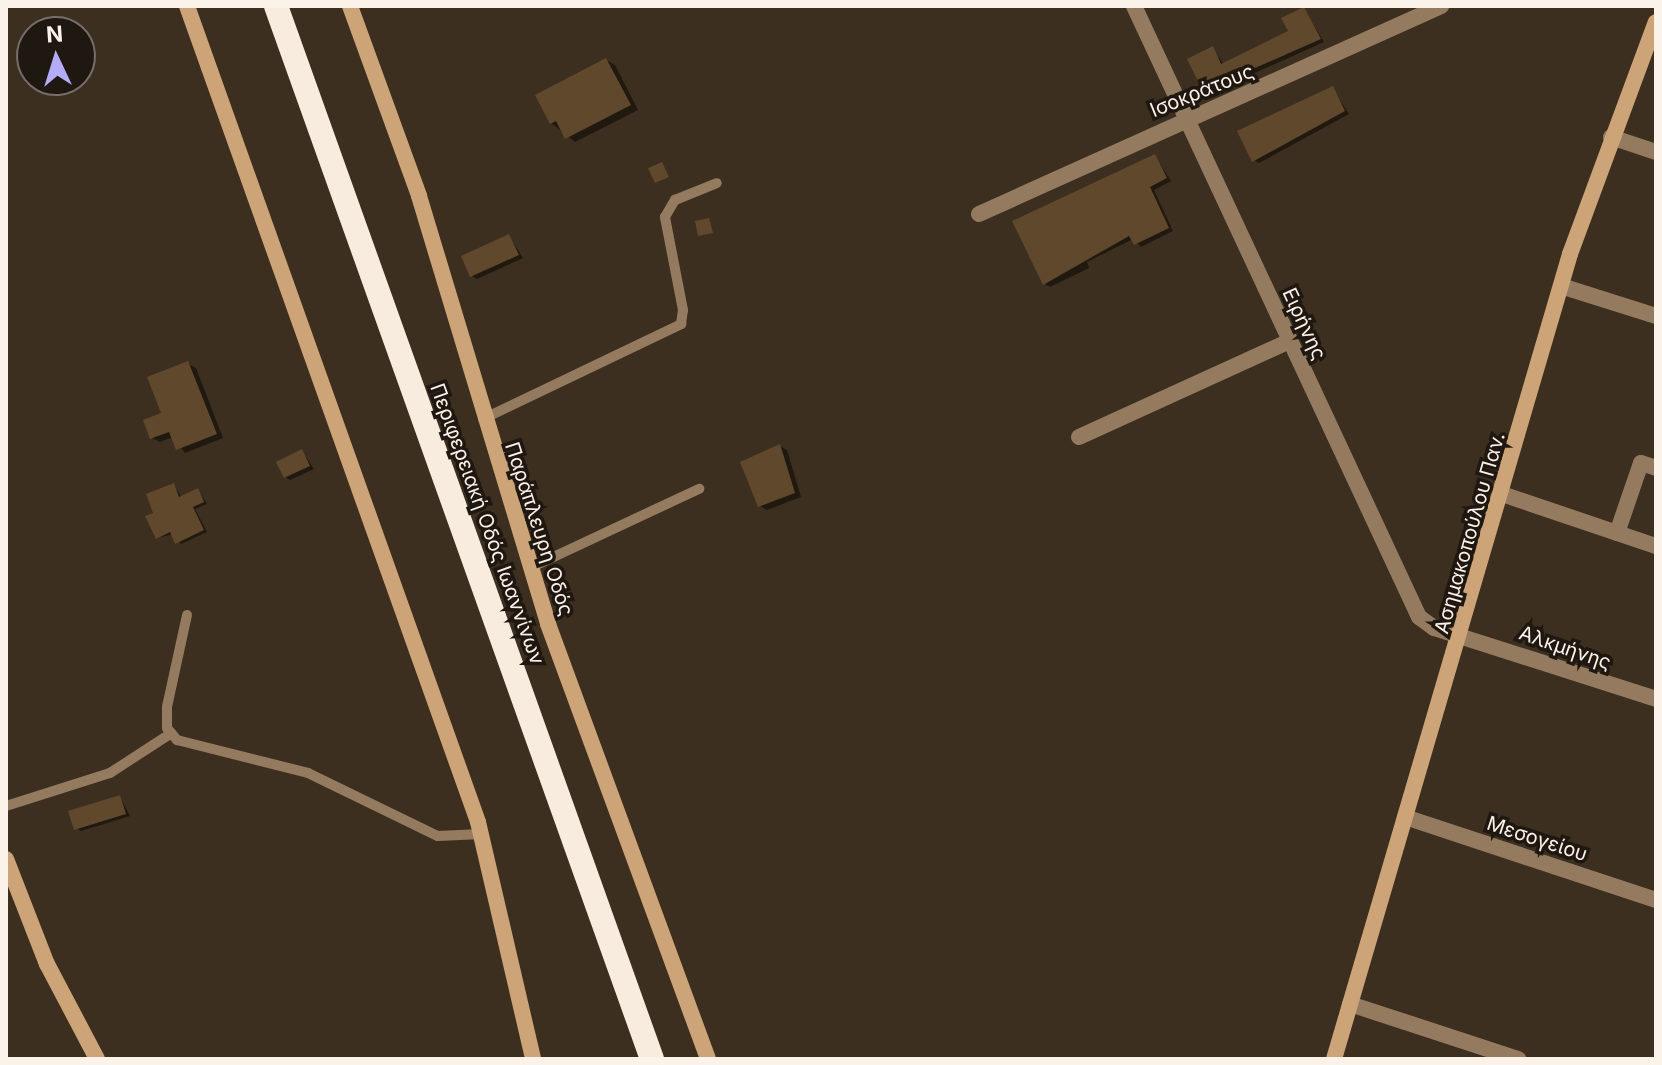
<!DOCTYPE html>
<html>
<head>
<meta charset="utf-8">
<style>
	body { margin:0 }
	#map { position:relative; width:1662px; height:1065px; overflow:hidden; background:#3c2f1f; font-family:Inter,sans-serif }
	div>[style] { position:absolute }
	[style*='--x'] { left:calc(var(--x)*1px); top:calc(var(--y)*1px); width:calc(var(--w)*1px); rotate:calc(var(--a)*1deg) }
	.shadow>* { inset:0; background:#0007 }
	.building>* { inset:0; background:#60482d }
	.lane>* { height:10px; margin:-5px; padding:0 5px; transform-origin:5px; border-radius:5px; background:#947b5f }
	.street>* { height:16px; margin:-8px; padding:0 8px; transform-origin:8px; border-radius:8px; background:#947b5f }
	.secondary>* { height:16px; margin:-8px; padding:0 8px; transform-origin:8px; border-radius:8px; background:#cca477 }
	.highway>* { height:24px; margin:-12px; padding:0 12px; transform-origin:12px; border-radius:12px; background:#f8ecde }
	span { translate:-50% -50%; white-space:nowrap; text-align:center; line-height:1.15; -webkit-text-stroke:7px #1e1811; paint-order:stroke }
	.street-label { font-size:20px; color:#fbf2e9 }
	.frame { position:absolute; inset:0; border:8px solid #fbf2e9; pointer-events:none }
	.north { position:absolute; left:16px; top:16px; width:80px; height:80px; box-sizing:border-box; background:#1e1811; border:2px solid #766f67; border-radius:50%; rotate:356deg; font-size:22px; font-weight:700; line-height:32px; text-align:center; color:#fbf2e9 }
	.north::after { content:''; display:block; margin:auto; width:28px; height:36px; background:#b4acf9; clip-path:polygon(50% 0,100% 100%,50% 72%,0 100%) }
</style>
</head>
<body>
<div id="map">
	<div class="shadow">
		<div style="clip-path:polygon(1304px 9px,1324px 42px,1210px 93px,1205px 90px,1212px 48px,1224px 65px,1290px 32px)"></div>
		<div style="clip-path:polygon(606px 60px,615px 65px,638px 110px,575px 142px,551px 123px)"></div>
		<div style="clip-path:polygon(1333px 89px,1349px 114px,1259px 163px,1254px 160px)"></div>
		<div style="clip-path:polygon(1155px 156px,1171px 181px,1154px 190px,1173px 231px,1141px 247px,1133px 239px,1087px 262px,1089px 268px,1050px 287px,1045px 284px)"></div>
		<div style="clip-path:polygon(509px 236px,523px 258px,477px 279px,472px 276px)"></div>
		<div style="clip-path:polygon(188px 364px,196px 368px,223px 438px,185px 453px,173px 437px,160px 442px,152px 438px)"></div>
		<div style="clip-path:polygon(780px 446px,787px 450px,801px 497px,767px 510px,759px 505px)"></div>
		<div style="clip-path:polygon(302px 451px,314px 469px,290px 480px,285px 477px)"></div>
		<div style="clip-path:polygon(174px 485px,182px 498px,198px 490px,207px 504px,195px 509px,207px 532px,181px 544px,173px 534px,157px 538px,156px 514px)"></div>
		<div style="clip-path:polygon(120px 797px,130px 816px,81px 831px,76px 828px)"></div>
	</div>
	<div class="building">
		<div style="clip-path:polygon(1304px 7px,1321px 39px,1203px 91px,1187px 59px,1213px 46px,1221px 64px,1288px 31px,1281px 18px)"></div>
		<div style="clip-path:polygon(606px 58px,631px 105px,565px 139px,556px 121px,550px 124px,535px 95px)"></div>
		<div style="clip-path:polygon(1333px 86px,1345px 111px,1252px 162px,1237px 131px)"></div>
		<div style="clip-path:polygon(1155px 154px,1167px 178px,1150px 187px,1169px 228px,1134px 245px,1129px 236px,1043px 285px,1012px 221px)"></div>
		<div style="clip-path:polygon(662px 162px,669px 177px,655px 183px,648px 168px)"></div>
		<div style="clip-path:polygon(709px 218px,713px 233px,698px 236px,695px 221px)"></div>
		<div style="clip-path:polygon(509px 234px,519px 255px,470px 277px,461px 256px)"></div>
		<div style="clip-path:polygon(188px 361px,217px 434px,176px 450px,169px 432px,150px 439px,143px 420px,161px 413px,147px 377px)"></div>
		<div style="clip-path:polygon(780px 444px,795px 493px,758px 507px,740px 462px)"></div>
		<div style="clip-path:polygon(302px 449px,310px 466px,284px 478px,276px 462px)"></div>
		<div style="clip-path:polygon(174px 483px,179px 497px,198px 488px,204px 502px,193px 507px,204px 530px,175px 544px,170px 532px,156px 539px,145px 516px,153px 513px,146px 494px)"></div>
		<div style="clip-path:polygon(120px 795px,126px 814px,74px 830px,68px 811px)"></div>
	</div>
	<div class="lane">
		<div style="--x:483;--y:419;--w:220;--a:-25.6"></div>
		<div style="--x:681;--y:324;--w:14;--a:-82"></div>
		<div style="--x:683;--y:310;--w:95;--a:-101"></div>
		<div style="--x:665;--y:217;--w:20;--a:-60"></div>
		<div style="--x:675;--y:200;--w:45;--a:-22"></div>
		<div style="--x:530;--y:568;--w:187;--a:-25.1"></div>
		<div style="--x:187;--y:615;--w:94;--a:102.3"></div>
		<div style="--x:167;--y:707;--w:21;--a:90"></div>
		<div style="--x:167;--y:728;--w:16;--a:50"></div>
		<div style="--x:177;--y:740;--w:135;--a:14.1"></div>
		<div style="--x:308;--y:773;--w:144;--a:25.9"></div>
		<div style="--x:438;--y:836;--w:44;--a:-2.6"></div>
		<div style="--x:6;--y:806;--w:109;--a:-17.6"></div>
		<div style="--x:110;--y:773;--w:72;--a:-33"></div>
	</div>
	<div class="street">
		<div style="--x:1134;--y:6;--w:674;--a:64.99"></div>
		<div style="--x:1419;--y:617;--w:19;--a:36"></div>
		<div style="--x:1434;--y:628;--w:233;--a:17.7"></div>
		<div style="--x:1611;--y:137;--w:47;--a:18.4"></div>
		<div style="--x:979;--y:214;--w:507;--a:-24.24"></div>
		<div style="--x:1561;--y:286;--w:100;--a:17.5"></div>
		<div style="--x:1079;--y:437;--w:232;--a:-24.5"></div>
		<div style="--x:1502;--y:494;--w:163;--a:18.7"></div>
		<div style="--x:1617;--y:533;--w:74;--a:-71.1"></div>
		<div style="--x:1641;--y:463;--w:16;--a:18"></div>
		<div style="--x:1405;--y:817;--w:264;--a:18.3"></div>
		<div style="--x:1350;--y:1004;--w:177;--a:18.1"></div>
	</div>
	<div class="secondary">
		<div style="--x:187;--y:6;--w:866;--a:70.37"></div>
		<div style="--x:478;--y:822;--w:243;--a:76.9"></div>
		<div style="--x:350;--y:6;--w:202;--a:70"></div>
		<div style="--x:419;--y:196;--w:447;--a:73.2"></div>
		<div style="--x:548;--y:624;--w:463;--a:69.8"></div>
		<div style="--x:6;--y:859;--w:113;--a:68.7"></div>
		<div style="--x:47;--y:964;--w:107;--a:62.2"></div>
		<div style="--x:1334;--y:1059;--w:839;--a:-73.66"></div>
		<div style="--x:1570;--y:254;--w:247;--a:-69.7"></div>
	</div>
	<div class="highway">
		<div style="--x:276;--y:6;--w:1118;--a:70.35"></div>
	</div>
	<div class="street-label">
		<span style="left:1202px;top:91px;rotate:-22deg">Ισοκράτους</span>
		<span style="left:1304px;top:324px;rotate:65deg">Ειρήνης</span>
		<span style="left:487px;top:524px;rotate:70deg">Περιφερειακή Οδός Ιωαννίνων</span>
		<span style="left:539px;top:529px;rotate:72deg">Παράπλευρη Οδός</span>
		<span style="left:1470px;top:533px;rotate:-74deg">Ασημακοπούλου Παν.</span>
		<span style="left:1565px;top:648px;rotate:19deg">Αλκμήνης</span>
		<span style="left:1537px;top:839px;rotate:18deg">Μεσογείου</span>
	</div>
	<div class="frame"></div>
	<div class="north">N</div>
</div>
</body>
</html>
